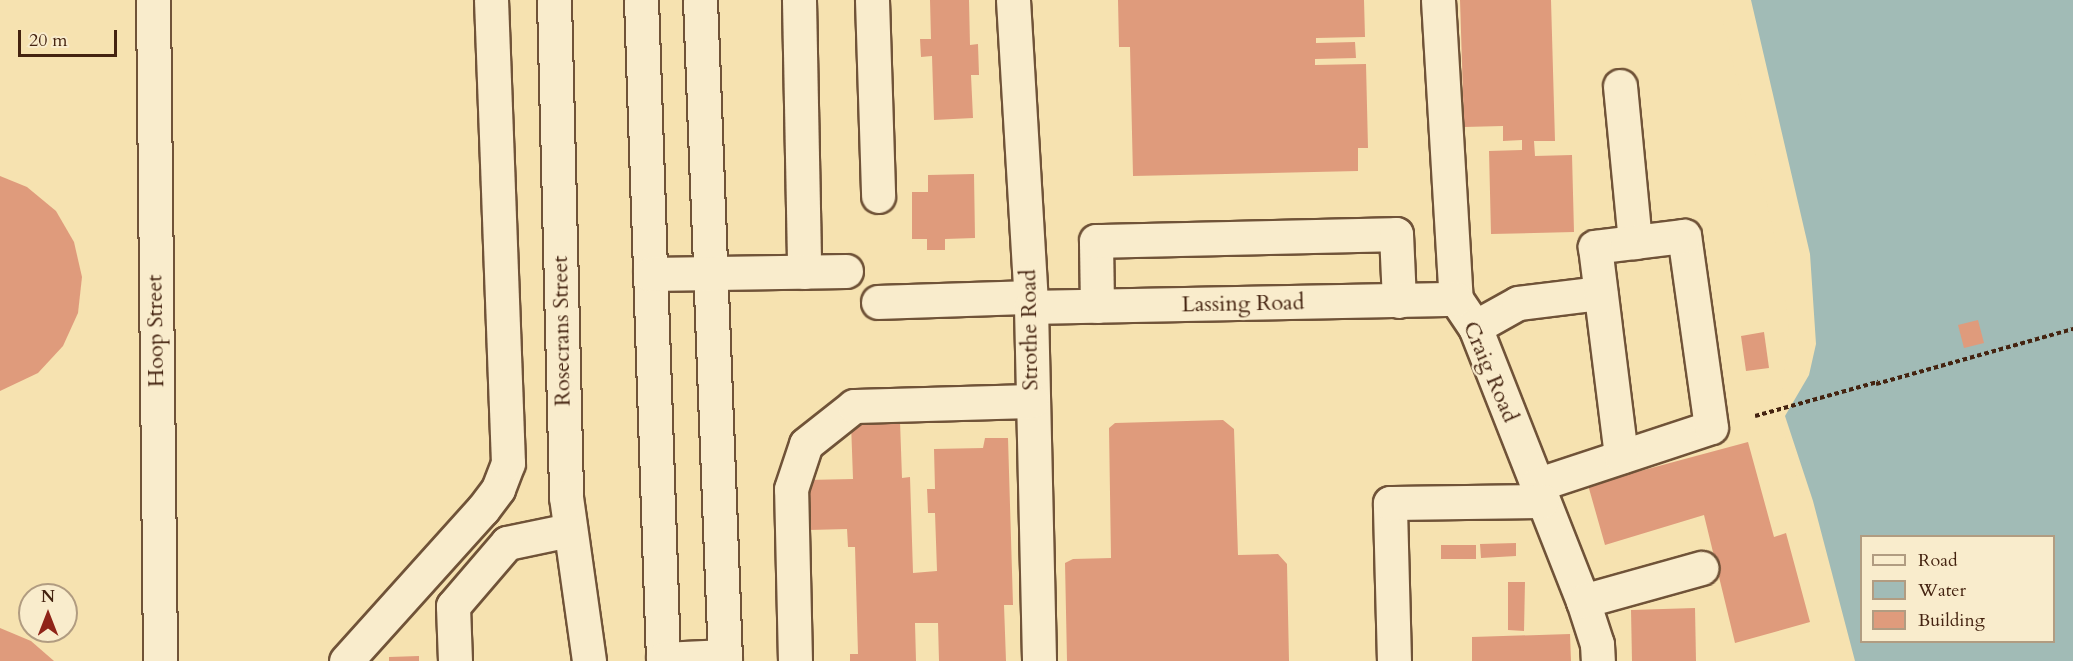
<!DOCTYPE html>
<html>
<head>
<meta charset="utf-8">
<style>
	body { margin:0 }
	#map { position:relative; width:2073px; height:661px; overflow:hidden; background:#f6e2b0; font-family:Cardo,serif }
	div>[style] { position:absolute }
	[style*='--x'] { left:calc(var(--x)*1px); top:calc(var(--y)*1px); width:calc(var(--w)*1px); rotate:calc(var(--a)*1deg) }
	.water>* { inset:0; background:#a1bbb6 }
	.pier>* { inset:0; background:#f6e2b0 }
	.building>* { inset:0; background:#df9b7c }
	.path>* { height:4px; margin-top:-2px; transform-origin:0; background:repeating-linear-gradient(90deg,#442310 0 4.5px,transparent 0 7.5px) }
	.roads { filter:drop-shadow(2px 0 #705338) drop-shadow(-2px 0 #705338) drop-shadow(0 2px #705338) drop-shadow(0 -2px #705338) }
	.minor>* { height:33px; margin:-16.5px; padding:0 16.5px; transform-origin:16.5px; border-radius:16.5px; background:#f9eccc }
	span { translate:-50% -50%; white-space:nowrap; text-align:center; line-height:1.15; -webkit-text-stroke:4.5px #f9eccc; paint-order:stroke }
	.street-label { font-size:22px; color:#442310 }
	.legend { position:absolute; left:1860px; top:535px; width:195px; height:108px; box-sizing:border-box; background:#f9eccc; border:2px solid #b19c81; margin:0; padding:8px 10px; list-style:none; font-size:18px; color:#442310 }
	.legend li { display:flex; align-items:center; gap:12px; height:30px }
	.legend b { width:30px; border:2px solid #b19c81 }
	.north { position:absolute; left:18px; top:583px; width:60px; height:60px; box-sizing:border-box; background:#f9eccc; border:2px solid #b19c81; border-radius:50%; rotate:0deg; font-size:16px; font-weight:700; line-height:24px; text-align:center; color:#442310 }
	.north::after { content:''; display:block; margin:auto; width:21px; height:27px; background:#8f2418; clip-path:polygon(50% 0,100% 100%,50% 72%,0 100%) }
	.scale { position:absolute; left:18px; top:30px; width:99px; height:27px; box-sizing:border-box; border:3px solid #442310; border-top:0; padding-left:8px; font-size:18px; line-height:21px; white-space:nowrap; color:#442310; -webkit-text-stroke:4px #f9eccc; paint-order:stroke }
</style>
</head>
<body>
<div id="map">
	<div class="water">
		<div style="clip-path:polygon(evenodd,1721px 0,2073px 0,2073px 661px,1854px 661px,1783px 418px,1792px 323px,1776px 228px,1721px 0,1862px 536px,2054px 536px,2054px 642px,1862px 642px,1862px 536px)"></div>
	</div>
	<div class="pier">
		<div style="clip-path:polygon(1718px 0,1751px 0,1810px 254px,1816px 344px,1809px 375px,1785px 416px,1813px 501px,1855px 661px,1851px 661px,1780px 418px,1789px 323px,1773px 229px)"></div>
	</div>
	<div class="building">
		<div style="clip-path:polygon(930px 0,969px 0,970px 45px,978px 44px,979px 75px,971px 75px,973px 118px,934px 120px,932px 56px,921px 57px,920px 39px,931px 39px)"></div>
		<div style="clip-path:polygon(1118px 0,1364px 0,1365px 37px,1316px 38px,1316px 43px,1355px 42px,1356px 58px,1315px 59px,1315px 65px,1366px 64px,1368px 148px,1358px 148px,1358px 171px,1133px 176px,1130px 47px,1119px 47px)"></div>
		<div style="clip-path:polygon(1460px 0,1551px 0,1555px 141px,1534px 141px,1535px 156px,1572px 155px,1574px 232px,1491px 234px,1489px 151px,1522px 150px,1522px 140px,1503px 141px,1503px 126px,1464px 127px)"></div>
		<div style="clip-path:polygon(974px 174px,975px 238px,945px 239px,945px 250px,927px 250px,927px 239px,912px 239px,912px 192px,928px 192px,928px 175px)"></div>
		<div style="clip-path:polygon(0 176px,27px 187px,56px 211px,74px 242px,82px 277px,78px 313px,63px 346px,38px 373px,0 391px)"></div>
		<div style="clip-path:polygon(1978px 320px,1984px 343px,1964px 348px,1958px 325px)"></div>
		<div style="clip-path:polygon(1764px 332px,1769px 368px,1746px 371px,1741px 336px)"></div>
		<div style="clip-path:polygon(1223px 420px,1234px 429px,1238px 555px,1278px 554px,1287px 564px,1289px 661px,1067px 661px,1065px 563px,1073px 559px,1111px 558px,1109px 428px,1115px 423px)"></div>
		<div style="clip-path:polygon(900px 421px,902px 478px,910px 477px,913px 573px,937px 571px,935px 513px,928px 513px,927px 489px,935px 489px,934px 449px,983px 448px,985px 438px,1008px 438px,1013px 605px,1004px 605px,1006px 661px,939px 661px,938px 623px,915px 623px,916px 661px,850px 661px,850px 654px,858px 654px,855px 547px,848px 547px,847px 529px,809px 530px,807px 480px,853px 479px,851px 423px)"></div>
		<div style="clip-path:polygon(1748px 442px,1774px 537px,1786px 533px,1810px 622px,1735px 643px,1704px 515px,1605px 545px,1588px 485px)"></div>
		<div style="clip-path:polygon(1516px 543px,1516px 556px,1481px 558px,1480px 544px)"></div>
		<div style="clip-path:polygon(1441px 545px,1476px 545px,1476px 559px,1441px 559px)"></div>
		<div style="clip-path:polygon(1508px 582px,1525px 582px,1524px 631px,1508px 630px)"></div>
		<div style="clip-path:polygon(1695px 608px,1696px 661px,1632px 661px,1631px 610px)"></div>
		<div style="clip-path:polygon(0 628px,31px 641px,54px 661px,0 661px)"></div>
		<div style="clip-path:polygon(1570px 634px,1571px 661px,1472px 661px,1472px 637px)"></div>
		<div style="clip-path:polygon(419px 656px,419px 661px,389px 661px,389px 657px)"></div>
	</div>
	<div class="path">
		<div style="--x:1876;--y:384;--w:205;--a:-15.6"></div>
		<div style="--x:1755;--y:416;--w:128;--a:-15.5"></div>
	</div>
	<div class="roads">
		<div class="minor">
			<div style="--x:153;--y:0;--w:661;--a:89.39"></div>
			<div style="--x:554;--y:0;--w:497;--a:88.6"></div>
			<div style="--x:566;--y:497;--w:166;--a:82"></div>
			<div style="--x:641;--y:0;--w:659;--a:88.09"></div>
			<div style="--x:663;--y:659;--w:62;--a:-2.8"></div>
			<div style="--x:700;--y:0;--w:661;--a:87.83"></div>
			<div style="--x:799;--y:0;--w:272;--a:88.9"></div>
			<div style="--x:872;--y:0;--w:196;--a:88.2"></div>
			<div style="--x:1013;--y:0;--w:308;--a:86.6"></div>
			<div style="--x:1031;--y:307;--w:354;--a:88.7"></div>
			<div style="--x:1438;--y:0;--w:300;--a:86.6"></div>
			<div style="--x:1456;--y:299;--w:34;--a:56"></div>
			<div style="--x:1475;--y:327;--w:295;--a:68.5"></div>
			<div style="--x:1583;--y:601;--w:45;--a:72"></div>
			<div style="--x:1597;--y:644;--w:17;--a:87"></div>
			<div style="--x:1620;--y:86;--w:157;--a:84.5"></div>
			<div style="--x:650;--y:274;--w:196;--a:-0.9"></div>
			<div style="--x:878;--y:302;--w:153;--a:-1.9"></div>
			<div style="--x:1097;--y:306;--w:65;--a:-90.9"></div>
			<div style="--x:1096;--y:241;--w:300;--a:-1.3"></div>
			<div style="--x:1396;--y:234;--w:67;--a:87.4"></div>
			<div style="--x:1031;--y:307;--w:425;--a:-1.1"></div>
			<div style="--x:1475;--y:327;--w:49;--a:-29.2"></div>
			<div style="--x:1518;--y:303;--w:83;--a:-7"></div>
			<div style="--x:1536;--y:485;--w:184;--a:-18.3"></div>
			<div style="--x:1711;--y:427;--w:193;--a:-98"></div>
			<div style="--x:1684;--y:236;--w:90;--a:173"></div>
			<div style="--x:1595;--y:247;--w:211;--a:82.9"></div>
			<div style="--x:1583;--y:601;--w:123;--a:-15.6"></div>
			<div style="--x:346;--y:661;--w:205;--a:-48"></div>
			<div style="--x:483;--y:509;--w:25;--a:-53"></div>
			<div style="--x:498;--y:489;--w:28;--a:-69"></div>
			<div style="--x:508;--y:463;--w:463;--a:-92.1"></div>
			<div style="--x:455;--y:661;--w:55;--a:-92.1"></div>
			<div style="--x:453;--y:606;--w:83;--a:-49.4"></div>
			<div style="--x:507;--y:543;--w:63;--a:-11.8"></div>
			<div style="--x:795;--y:661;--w:172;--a:-91.3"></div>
			<div style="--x:791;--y:489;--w:47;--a:-71.6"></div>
			<div style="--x:806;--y:444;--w:61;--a:-38.4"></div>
			<div style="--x:854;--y:406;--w:178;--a:-1.6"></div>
			<div style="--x:1394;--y:661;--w:158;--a:-91.5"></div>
			<div style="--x:1390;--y:503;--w:152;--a:-0.8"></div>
		</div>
	</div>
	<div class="street-label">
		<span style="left:1243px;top:304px;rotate:-1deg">Lassing Road</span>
		<span style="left:1030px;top:330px;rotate:-91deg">Strothe Road</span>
		<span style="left:156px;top:331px;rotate:-91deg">Hoop Street</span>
		<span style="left:562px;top:331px;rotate:-91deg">Rosecrans Street</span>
		<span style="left:1490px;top:372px;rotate:67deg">Craig Road</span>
	</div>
	<ul class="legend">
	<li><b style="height:8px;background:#f9eccc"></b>Road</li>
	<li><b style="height:16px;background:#a1bbb6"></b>Water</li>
	<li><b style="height:16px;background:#df9b7c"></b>Building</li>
	</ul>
	<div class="north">N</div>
	<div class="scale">20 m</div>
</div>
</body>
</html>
